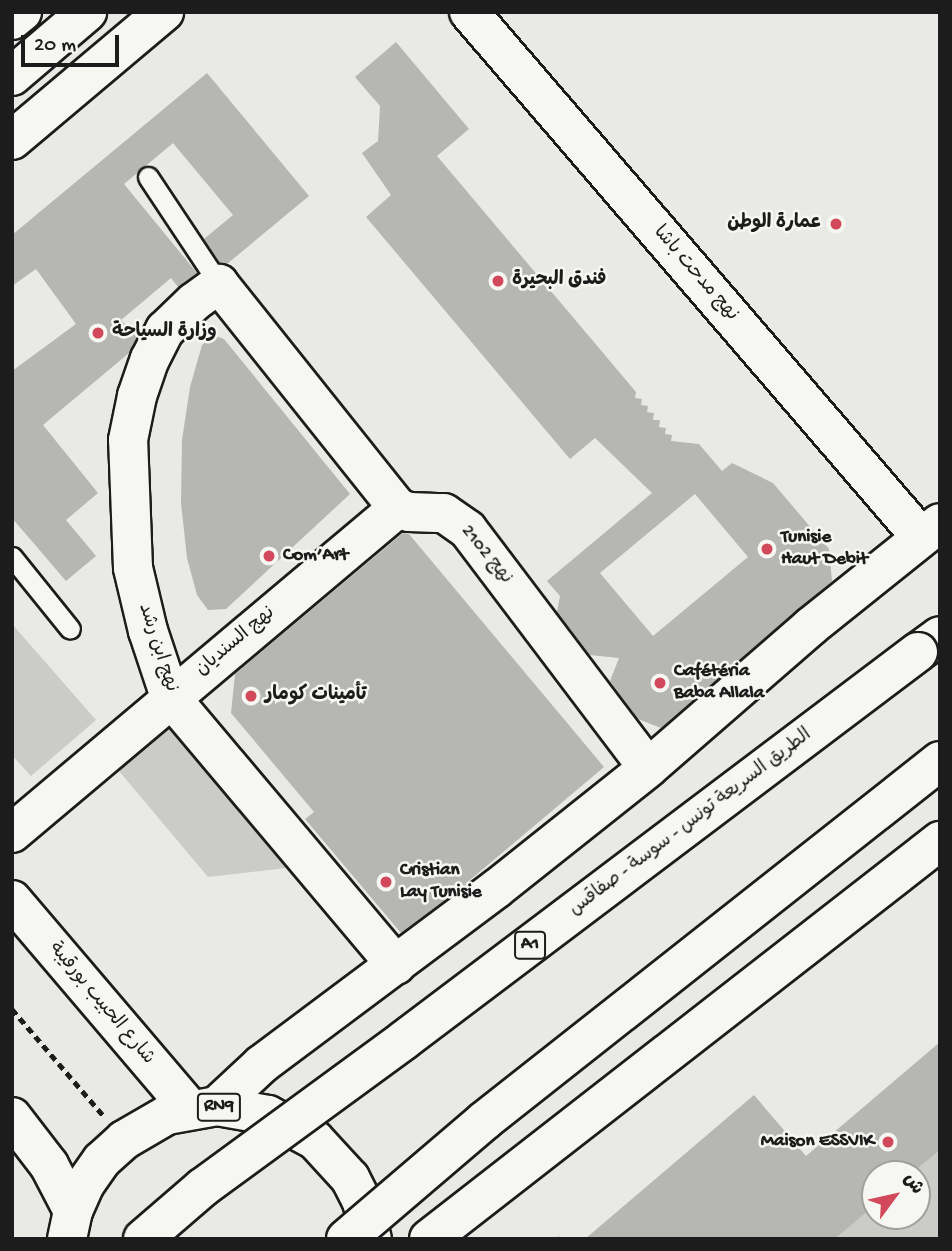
<!DOCTYPE html>
<html>
<head>
<meta charset="utf-8">
<style>
	body { margin:0 }
	#map { position:relative; width:952px; height:1251px; overflow:hidden; background:#e9e9e5; font-family:"Gochi Hand","Playpen Sans Arabic",sans-serif }
	div>[style] { position:absolute }
	[style*='--x'] { left:calc(var(--x)*1px); top:calc(var(--y)*1px); width:calc(var(--w)*1px); rotate:calc(var(--a)*1deg) }
	.green>* { inset:0; background:#cbcbc7 }
	.building>* { inset:0; background:#b6b6b3 }
	.path>* { height:4.5px; margin-top:-2.25px; transform-origin:0; background:repeating-linear-gradient(90deg,#1c1c1c 0 7px,transparent 0 12px) }
	.roads { filter:drop-shadow(2px 0 #1c1c1c) drop-shadow(-2px 0 #1c1c1c) drop-shadow(0 2px #1c1c1c) drop-shadow(0 -2px #1c1c1c) }
	.service>* { height:19px; margin:-9.5px; padding:0 9.5px; transform-origin:9.5px; border-radius:9.5px; background:#f6f6f2 }
	.minor>* { height:38px; margin:-19px; padding:0 19px; transform-origin:19px; border-radius:19px; background:#f6f6f2 }
	.tertiary>* { height:38px; margin:-19px; padding:0 19px; transform-origin:19px; border-radius:19px; background:#f6f6f2 }
	.primary>* { height:38px; margin:-19px; padding:0 19px; transform-origin:19px; border-radius:19px; background:#f6f6f2 }
	.motorway>* { height:38px; margin:-19px; padding:0 19px; transform-origin:19px; border-radius:19px; background:#f6f6f2 }
	.tram>* { height:2px; margin:-1px; padding:0 1px; transform-origin:1px; border-radius:1px; background:#1c1c1c }
	.bridges { filter:drop-shadow(2px 0 #1c1c1c) drop-shadow(-2px 0 #1c1c1c) drop-shadow(0 2px #1c1c1c) drop-shadow(0 -2px #1c1c1c) }
	.motorway-bridge>* { height:38px; margin:-19px; padding:0 19px; transform-origin:19px; border-radius:19px; background:#f6f6f2 }
	.dots>* { width:19px; height:19px; translate:-50% -50%; box-sizing:border-box; border:4px solid #f6f6f2; border-radius:50% }
	span { translate:-50% -50%; white-space:nowrap; text-align:center; line-height:1.15; -webkit-text-stroke:5px #f6f6f2; paint-order:stroke }
	.shield-label span { padding:2px 5px; background:#f6f6f2; border:2px solid; border-radius:5px; -webkit-text-stroke-width:0 }
	.shield-label { font-size:18px; color:#1c1c1c; font-weight:700 }
	.poi-label { font-size:19px; color:#1c1c1c; font-weight:700 }
	.right { translate:-100% -50%; text-align:right }
	.left { translate:0 -50%; text-align:left }
	.street-label { font-size:19px; color:#1c1c1c }
	.frame { position:absolute; inset:0; border:14px solid #1c1c1c; pointer-events:none }
	.north { position:absolute; left:861px; top:1160px; width:70px; height:70px; box-sizing:border-box; background:#f6f6f2; border:2px solid #9f9f9c; border-radius:50%; rotate:57deg; font-size:19px; font-weight:700; line-height:28px; text-align:center; color:#1c1c1c }
	.north::after { content:''; display:block; margin:auto; width:24px; height:32px; background:#d1495b; clip-path:polygon(50% 0,100% 100%,50% 72%,0 100%) }
	.scale { position:absolute; left:21px; top:35px; width:98px; height:32px; box-sizing:border-box; border:4px solid #1c1c1c; border-top:0; padding-left:9px; font-size:21px; line-height:24px; white-space:nowrap; color:#1c1c1c; -webkit-text-stroke:5px #f6f6f2; paint-order:stroke }
</style>
</head>
<body>
<div id="map">
	<div class="green">
		<div style="clip-path:polygon(12px 624px,96px 720px,31px 776px,12px 755px)"></div>
		<div style="clip-path:polygon(176px 710px,304px 866px,208px 877px,114px 765px)"></div>
		<div style="clip-path:polygon(940px 1150px,940px 1239px,835px 1239px,875px 1205px,875px 1216px,917px 1216px,917px 1174px,911px 1174px)"></div>
	</div>
	<div class="building">
		<div style="clip-path:polygon(evenodd,396px 42px,469px 129px,437px 156px,636px 392px,635px 398px,642px 399px,641px 405px,648px 406px,647px 412px,654px 413px,653px 420px,660px 420px,659px 427px,666px 428px,665px 434px,672px 435px,671px 441px,699px 444px,722px 471px,732px 463px,773px 483px,829px 549px,832px 581px,661px 728px,638px 719px,610px 681px,619px 658px,590px 655px,557px 612px,560px 596px,547px 581px,652px 493px,595px 438px,570px 459px,366px 217px,391px 195px,362px 153px,378px 141px,380px 106px,355px 77px,396px 42px,695px 494px,748px 557px,653px 636px,600px 573px,695px 494px)"></div>
		<div style="clip-path:polygon(207px 73px,309px 196px,227px 264px,220px 263px,204px 239px,233px 215px,173px 143px,124px 184px,197px 273px,178px 287px,171px 278px,121px 320px,137px 337px,129px 353px,43px 425px,98px 493px,66px 520px,96px 556px,66px 581px,12px 518px,12px 371px,76px 324px,36px 269px,12px 286px,12px 235px)"></div>
		<div style="clip-path:polygon(213px 335px,224px 339px,350px 494px,226px 609px,208px 610px,197px 595px,187px 558px,181px 503px,182px 440px,190px 387px,202px 345px)"></div>
		<div style="clip-path:polygon(403px 533px,409px 534px,604px 767px,458px 890px,401px 933px,305px 819px,314px 812px,231px 713px,235px 674px)"></div>
		<div style="clip-path:polygon(940px 1042px,940px 1150px,911px 1174px,875px 1174px,875px 1205px,835px 1239px,585px 1239px,754px 1095px,806px 1156px)"></div>
	</div>
	<div class="path">
		<div style="--x:12;--y:1009;--w:140;--a:49.4"></div>
	</div>
	<div class="roads">
		<div class="service">
			<div style="--x:148;--y:177;--w:128;--a:56.4"></div>
			<div style="--x:12;--y:557;--w:92;--a:51.1"></div>
		</div>
		<div class="minor">
			<div style="--x:469;--y:12;--w:691;--a:49.28"></div>
			<div style="--x:12;--y:140;--w:199;--a:-40.1"></div>
			<div style="--x:12;--y:833;--w:505;--a:-40.1"></div>
			<div style="--x:396;--y:965;--w:351;--a:-130.1"></div>
			<div style="--x:170;--y:697;--w:70;--a:-108.4"></div>
			<div style="--x:148;--y:631;--w:65;--a:-103.4"></div>
			<div style="--x:133;--y:568;--w:128;--a:-92.2"></div>
			<div style="--x:128;--y:440;--w:45;--a:-78.4"></div>
			<div style="--x:137;--y:396;--w:39;--a:-71"></div>
			<div style="--x:150;--y:359;--w:33;--a:-63"></div>
			<div style="--x:165;--y:330;--w:40;--a:-44"></div>
			<div style="--x:194;--y:302;--w:31;--a:-36"></div>
			<div style="--x:219;--y:284;--w:287;--a:51.4"></div>
			<div style="--x:398;--y:508;--w:12;--a:20"></div>
			<div style="--x:409;--y:512;--w:35;--a:2"></div>
			<div style="--x:444;--y:513;--w:29;--a:35"></div>
			<div style="--x:468;--y:530;--w:298;--a:52.9"></div>
		</div>
		<div class="tertiary">
			<div style="--x:217;--y:1106;--w:62;--a:-43"></div>
			<div style="--x:262;--y:1064;--w:292;--a:-36.8"></div>
			<div style="--x:496;--y:889;--w:194;--a:-38.5"></div>
			<div style="--x:648;--y:768;--w:215;--a:-41"></div>
			<div style="--x:810;--y:627;--w:166;--a:-38.7"></div>
			<div style="--x:429;--y:1239;--w:648;--a:-37.91"></div>
		</div>
		<div class="primary">
			<div style="--x:12;--y:20;--w:13;--a:-39"></div>
			<div style="--x:12;--y:76;--w:99;--a:-40.5"></div>
			<div style="--x:12;--y:900;--w:275;--a:49.6"></div>
			<div style="--x:12;--y:1117;--w:61;--a:52.4"></div>
			<div style="--x:49;--y:1165;--w:52;--a:62.4"></div>
			<div style="--x:67;--y:1239;--w:29;--a:-78"></div>
			<div style="--x:73;--y:1211;--w:30;--a:-66"></div>
			<div style="--x:85;--y:1184;--w:29;--a:-55"></div>
			<div style="--x:102;--y:1160;--w:30;--a:-42"></div>
			<div style="--x:124;--y:1140;--w:50;--a:-30.2"></div>
			<div style="--x:167;--y:1115;--w:51;--a:-10.2"></div>
			<div style="--x:217;--y:1106;--w:52;--a:10"></div>
			<div style="--x:268;--y:1115;--w:53;--a:28"></div>
			<div style="--x:315;--y:1140;--w:52;--a:47.4"></div>
			<div style="--x:350;--y:1178;--w:27;--a:63"></div>
			<div style="--x:362;--y:1202;--w:38;--a:75"></div>
		</div>
		<div class="motorway">
			<div style="--x:918;--y:652;--w:27;--a:-36"></div>
		</div>
	</div>
	<div class="tram">
		<div style="--x:559;--y:1238;--w:1;--a:45"></div>
	</div>
	<div class="bridges">
		<div class="motorway-bridge">
			<div style="--x:143;--y:1239;--w:78;--a:-40.8"></div>
			<div style="--x:202;--y:1188;--w:250;--a:-36.2"></div>
			<div style="--x:404;--y:1040;--w:644;--a:-37.05"></div>
			<div style="--x:346;--y:1239;--w:182;--a:-40.5"></div>
			<div style="--x:484;--y:1121;--w:581;--a:-38.29"></div>
		</div>
	</div>
	<div class="dots">
		<div style="left:836px;top:224px;background:#d1495b"></div>
		<div style="left:498px;top:281px;background:#d1495b"></div>
		<div style="left:98px;top:333px;background:#d1495b"></div>
		<div style="left:767px;top:549px;background:#d1495b"></div>
		<div style="left:269px;top:556px;background:#d1495b"></div>
		<div style="left:660px;top:683px;background:#d1495b"></div>
		<div style="left:251px;top:696px;background:#d1495b"></div>
		<div style="left:386px;top:882px;background:#d1495b"></div>
		<div style="left:888px;top:1142px;background:#d1495b"></div>
	</div>
	<div class="shield-label">
		<span style="left:530px;top:945px">A1</span>
		<span style="left:219px;top:1107px">RN9</span>
	</div>
	<div class="poi-label">
		<span class="right" style="left:822px;top:224px">عمارة الوطن</span>
		<span class="left" style="left:512px;top:281px">فندق البحيرة</span>
		<span class="left" style="left:112px;top:333px">وزارة السياحة</span>
		<span class="left" style="left:781px;top:549px">Tunisie<br>Haut Debit</span>
		<span class="left" style="left:283px;top:556px">Com’Art</span>
		<span class="left" style="left:674px;top:683px">Cafétéria<br>Baba Allala</span>
		<span class="left" style="left:265px;top:696px">تأمينات كومار</span>
		<span class="left" style="left:400px;top:882px">Cristian<br>Lay Tunisie</span>
		<span class="right" style="left:874px;top:1142px">Maison ESSVIK</span>
	</div>
	<div class="street-label">
		<span style="left:695px;top:274px;rotate:49deg">نهج مدحت باشا</span>
		<span style="left:486px;top:555px;rotate:51deg">نهج 2102</span>
		<span style="left:236px;top:642px;rotate:-40deg">نهج السنديان</span>
		<span style="left:157px;top:648px;rotate:72deg">نهج ابن رشد</span>
		<span style="left:691px;top:823px;rotate:-37deg">الطريق السريعة تونس - سوسة - صفاقس</span>
		<span style="left:101px;top:1004px;rotate:50deg">شارع الحبيب بورقيبة</span>
	</div>
	<div class="frame"></div>
	<div class="north">ش</div>
	<div class="scale">20 m</div>
</div>
</body>
</html>
